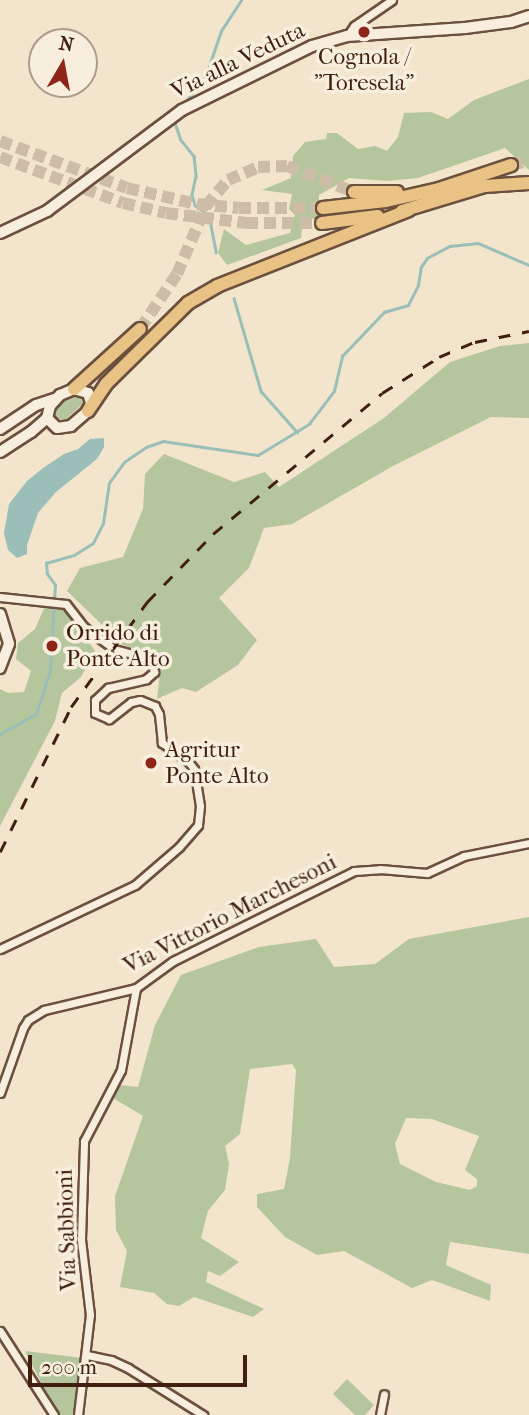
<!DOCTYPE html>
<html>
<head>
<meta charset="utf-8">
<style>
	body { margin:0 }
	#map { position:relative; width:529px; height:1415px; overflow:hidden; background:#f2e5cc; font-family:"IM FELL French Canon",serif }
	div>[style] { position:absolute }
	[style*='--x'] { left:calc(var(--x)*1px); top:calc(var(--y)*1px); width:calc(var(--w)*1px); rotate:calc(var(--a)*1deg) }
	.green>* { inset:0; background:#b6c69c }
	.water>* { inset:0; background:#9bbfb8 }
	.stream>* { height:2.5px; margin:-1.25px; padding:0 1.25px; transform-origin:1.25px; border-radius:1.25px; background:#9bbfb8 }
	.highway-tunnel>* { height:12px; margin-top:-6px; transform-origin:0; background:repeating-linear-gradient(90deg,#cebda6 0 12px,transparent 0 18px) }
	.roads { filter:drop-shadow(2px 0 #6c503e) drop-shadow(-2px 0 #6c503e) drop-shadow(0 2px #6c503e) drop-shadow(0 -2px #6c503e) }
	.street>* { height:7px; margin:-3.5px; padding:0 3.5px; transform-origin:3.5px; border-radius:3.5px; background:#f7eede }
	.secondary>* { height:10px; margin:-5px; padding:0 5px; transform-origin:5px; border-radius:5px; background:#f7eede }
	.highway>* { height:12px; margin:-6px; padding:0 6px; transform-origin:6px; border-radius:6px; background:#e9c286 }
	.rail>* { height:2.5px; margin-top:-1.25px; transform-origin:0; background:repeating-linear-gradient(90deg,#401f0e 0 12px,transparent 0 24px) }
	.dots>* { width:19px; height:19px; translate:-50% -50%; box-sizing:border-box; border:4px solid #f7eede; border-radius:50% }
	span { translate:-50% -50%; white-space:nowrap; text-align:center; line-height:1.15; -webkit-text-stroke:7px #f7eede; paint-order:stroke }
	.poi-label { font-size:23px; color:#401f0e }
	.left { translate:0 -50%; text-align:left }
	.street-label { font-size:23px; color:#401f0e }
	.north { position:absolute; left:28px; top:28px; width:70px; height:70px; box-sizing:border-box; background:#f7eede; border:2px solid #ae9b8b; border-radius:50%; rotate:10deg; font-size:19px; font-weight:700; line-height:28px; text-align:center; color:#401f0e }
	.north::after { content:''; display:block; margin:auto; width:24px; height:32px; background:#8f2418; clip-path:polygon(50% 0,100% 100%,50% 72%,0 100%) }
	.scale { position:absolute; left:28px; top:1355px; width:219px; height:32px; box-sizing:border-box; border:4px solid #401f0e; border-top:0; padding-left:9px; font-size:21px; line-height:24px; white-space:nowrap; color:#401f0e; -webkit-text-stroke:5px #f7eede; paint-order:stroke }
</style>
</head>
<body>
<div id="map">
	<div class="green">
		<div style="clip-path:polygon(529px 79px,529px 170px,505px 148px,418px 178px,387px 181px,349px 178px,319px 195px,318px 219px,303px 218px,301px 238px,227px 265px,218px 253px,224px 229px,246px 245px,290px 233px,295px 215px,289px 209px,292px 194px,262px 190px,291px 178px,293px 156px,305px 142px,326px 139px,327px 133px,337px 133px,358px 149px,375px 146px,387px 151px,398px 137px,404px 113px,431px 112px,448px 119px,474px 100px)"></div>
		<div style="clip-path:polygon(529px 343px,529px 418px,491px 417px,393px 466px,292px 524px,264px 528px,249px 568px,219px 598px,257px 640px,238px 665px,196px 692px,182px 688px,157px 699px,162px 656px,123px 645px,67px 591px,80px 568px,123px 557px,143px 509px,145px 474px,164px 454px,234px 482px,265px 472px,279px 487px,384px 418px,450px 362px,500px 346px)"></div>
		<div style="clip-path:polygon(83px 393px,86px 401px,64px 421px,55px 417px,55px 407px,64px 397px)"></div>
		<div style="clip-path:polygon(46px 604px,65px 606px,95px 651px,81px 677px,62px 693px,55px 721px,0 826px,0 689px,8px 693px,24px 692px,31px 671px,16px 659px,18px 643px,35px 629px)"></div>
		<div style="clip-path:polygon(evenodd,529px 917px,529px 1254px,450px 1242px,446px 1265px,491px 1285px,490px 1301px,432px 1280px,412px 1288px,344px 1251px,317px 1255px,285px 1237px,257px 1207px,257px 1194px,284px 1189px,290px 1158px,296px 1070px,292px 1064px,250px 1069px,240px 1134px,225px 1146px,229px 1164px,225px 1190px,208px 1211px,201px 1238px,239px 1262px,220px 1276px,208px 1271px,206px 1282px,264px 1309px,253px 1317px,194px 1297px,179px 1306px,167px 1304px,154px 1293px,120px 1287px,127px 1251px,116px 1230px,115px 1196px,143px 1116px,113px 1098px,120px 1085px,138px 1087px,155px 1025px,181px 975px,259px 947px,316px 939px,334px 967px,375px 964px,409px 939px,529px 917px,406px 1118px,432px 1119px,479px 1136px,465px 1170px,477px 1179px,477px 1186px,470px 1190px,436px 1182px,400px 1164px,395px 1144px,406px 1118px)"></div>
		<div style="clip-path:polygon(25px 1351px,83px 1358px,75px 1415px,58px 1415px)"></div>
		<div style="clip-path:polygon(347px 1379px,374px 1405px,365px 1415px,355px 1415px,333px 1394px)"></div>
	</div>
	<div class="water">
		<div style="clip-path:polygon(104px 438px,104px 447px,97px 459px,56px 492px,38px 513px,27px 545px,27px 554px,17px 558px,8px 550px,4px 533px,9px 504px,27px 481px,43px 468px,64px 454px,78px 449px,90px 439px)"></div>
	</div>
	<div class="stream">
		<div style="--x:187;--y:100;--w:31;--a:-53"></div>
		<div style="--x:206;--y:75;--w:46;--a:-71.2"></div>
		<div style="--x:221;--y:31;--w:37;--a:-57"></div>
		<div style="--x:175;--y:123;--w:18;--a:71"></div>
		<div style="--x:181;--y:140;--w:21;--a:51"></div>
		<div style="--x:194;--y:156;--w:20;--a:84"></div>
		<div style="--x:196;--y:176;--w:19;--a:102"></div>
		<div style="--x:192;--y:195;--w:10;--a:73"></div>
		<div style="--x:195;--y:205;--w:17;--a:36"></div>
		<div style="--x:209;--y:215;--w:38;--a:79"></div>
		<div style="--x:234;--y:298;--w:97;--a:73.8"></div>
		<div style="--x:261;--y:391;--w:55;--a:48.7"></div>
		<div style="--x:0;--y:734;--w:41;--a:-29.1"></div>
		<div style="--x:36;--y:714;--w:45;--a:-72"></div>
		<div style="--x:50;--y:671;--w:86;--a:-86.7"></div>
		<div style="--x:55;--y:585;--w:14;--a:-126"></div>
		<div style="--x:47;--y:574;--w:11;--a:-95"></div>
		<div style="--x:46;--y:563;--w:29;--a:-16"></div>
		<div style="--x:74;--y:555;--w:22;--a:-32"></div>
		<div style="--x:93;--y:543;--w:22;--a:-63"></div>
		<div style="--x:103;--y:523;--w:40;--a:-81.5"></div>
		<div style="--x:109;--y:483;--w:26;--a:-54"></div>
		<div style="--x:124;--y:462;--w:27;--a:-34"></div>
		<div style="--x:146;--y:447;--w:18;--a:-19"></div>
		<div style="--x:163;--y:441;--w:96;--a:8.4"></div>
		<div style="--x:258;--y:455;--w:60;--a:-31.3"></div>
		<div style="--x:309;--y:424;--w:41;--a:-52.9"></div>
		<div style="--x:334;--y:391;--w:36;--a:-77"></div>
		<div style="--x:342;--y:356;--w:61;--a:-46.3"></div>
		<div style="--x:384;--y:312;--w:25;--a:-16"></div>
		<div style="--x:408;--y:305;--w:22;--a:-63"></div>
		<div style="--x:418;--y:285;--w:18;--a:-81"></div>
		<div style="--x:421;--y:267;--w:11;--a:-56"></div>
		<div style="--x:427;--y:258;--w:26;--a:-28"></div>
		<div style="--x:450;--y:246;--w:28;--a:-6"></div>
		<div style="--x:478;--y:243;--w:56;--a:23.3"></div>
	</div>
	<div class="highway-tunnel">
		<div style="--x:0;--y:141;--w:135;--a:20.3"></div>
		<div style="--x:127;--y:188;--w:72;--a:12.9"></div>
		<div style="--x:197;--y:204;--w:42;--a:5.4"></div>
		<div style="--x:239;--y:208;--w:84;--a:0"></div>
		<div style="--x:0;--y:157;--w:131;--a:20.5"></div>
		<div style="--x:123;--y:203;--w:44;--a:13.1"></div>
		<div style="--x:166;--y:213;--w:81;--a:7.1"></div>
		<div style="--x:246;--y:223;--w:76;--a:0"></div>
		<div style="--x:511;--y:165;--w:18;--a:-13"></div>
		<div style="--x:140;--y:329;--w:66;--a:-56.1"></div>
		<div style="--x:177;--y:274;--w:74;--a:-66.9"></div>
		<div style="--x:206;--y:206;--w:34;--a:-50"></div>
		<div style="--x:228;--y:180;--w:33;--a:-23"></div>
		<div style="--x:258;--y:167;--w:29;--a:-2"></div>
		<div style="--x:287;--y:166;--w:72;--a:21.2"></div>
	</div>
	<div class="roads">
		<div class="street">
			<div style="--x:347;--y:36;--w:12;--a:-55"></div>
			<div style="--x:354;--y:26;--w:46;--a:-34.4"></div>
			<div style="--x:0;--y:597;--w:66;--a:6.1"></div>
			<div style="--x:66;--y:604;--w:29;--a:52"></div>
			<div style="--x:84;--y:627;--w:32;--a:36"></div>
			<div style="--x:0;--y:949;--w:149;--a:-25.4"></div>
			<div style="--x:135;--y:885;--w:58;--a:-40.8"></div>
			<div style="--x:179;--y:847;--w:29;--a:-49"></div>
			<div style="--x:198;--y:825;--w:19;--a:-84"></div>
			<div style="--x:200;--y:806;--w:37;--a:-99"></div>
			<div style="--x:194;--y:769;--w:10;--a:-127"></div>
			<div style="--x:188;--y:761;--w:32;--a:-145"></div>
			<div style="--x:162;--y:743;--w:29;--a:-96"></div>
			<div style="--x:159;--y:714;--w:9;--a:-117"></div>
			<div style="--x:155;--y:706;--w:16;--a:-158"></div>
			<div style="--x:140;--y:700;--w:9;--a:167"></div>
			<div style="--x:131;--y:702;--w:28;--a:142"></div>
			<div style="--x:109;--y:719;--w:15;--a:-157"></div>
			<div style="--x:95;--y:713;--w:13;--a:-90"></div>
			<div style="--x:95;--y:700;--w:18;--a:-43"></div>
			<div style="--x:108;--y:688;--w:39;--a:-13"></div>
			<div style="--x:146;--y:679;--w:11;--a:-41"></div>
			<div style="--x:154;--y:672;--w:13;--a:-103"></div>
			<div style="--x:151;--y:659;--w:35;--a:-165"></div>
			<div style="--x:0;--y:1093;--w:69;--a:-70.5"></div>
			<div style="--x:23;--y:1028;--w:9;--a:-58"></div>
			<div style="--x:28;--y:1020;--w:19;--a:-32"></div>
			<div style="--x:44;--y:1010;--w:95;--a:-13.4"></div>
			<div style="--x:136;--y:988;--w:46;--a:-36.1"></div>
			<div style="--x:173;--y:961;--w:202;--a:-26.4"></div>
			<div style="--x:354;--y:871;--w:26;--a:-4"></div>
			<div style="--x:380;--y:869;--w:47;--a:4.9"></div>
			<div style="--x:427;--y:873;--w:41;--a:-24.7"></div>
			<div style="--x:464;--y:856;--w:66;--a:-11.3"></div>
			<div style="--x:0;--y:1331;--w:100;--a:57.3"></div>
			<div style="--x:87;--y:1355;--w:25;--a:12"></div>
			<div style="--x:111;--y:1360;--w:19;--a:25"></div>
			<div style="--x:128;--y:1368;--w:89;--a:32.1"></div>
			<div style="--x:78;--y:1415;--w:101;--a:-83.2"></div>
			<div style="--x:90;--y:1315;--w:77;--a:-96.8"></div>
			<div style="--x:81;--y:1239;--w:98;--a:-88.2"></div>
			<div style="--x:84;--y:1141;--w:80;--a:-62.5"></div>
			<div style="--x:121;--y:1070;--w:83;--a:-79.6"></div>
			<div style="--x:380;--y:1415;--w:21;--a:-79"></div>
		</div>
		<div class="secondary">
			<div style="--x:0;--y:233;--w:52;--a:-25.1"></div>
			<div style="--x:47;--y:211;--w:169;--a:-36.8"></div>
			<div style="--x:182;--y:110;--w:145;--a:-26.2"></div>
			<div style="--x:312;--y:46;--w:36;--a:-16"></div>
			<div style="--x:347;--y:36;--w:118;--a:-3.9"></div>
			<div style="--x:465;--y:28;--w:46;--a:-7.4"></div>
			<div style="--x:511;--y:22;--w:19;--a:-18"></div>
			<div style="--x:74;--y:389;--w:15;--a:16"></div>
			<div style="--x:88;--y:393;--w:10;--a:73"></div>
			<div style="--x:91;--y:403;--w:9;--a:111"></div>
			<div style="--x:88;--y:411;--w:23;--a:139"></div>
			<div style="--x:71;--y:426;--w:14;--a:172"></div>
			<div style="--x:57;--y:428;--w:14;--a:-135"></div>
			<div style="--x:47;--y:418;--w:12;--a:-76"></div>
			<div style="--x:50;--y:406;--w:15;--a:-48"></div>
			<div style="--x:60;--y:395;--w:15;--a:-23"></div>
			<div style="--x:0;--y:429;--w:43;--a:-33.7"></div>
			<div style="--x:36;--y:405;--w:20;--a:-18"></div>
			<div style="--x:0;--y:452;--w:37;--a:-33"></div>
			<div style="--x:31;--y:432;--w:21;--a:-41"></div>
			<div style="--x:0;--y:614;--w:31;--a:73"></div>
			<div style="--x:9;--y:644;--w:26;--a:111"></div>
		</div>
		<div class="highway">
			<div style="--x:354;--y:192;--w:43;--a:0"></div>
			<div style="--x:323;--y:208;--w:63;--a:-6.3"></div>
			<div style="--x:386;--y:201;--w:54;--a:-12.8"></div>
			<div style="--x:439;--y:189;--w:76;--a:-18.4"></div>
			<div style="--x:402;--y:211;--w:87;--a:-16.8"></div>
			<div style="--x:485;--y:186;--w:44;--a:-3.9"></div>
			<div style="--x:322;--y:223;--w:56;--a:-7.1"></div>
			<div style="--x:74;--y:389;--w:89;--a:-42.3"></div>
			<div style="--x:88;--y:411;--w:32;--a:-56"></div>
			<div style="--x:106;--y:384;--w:115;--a:-44.6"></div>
			<div style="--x:188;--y:303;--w:34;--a:-30"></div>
			<div style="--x:217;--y:286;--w:206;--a:-21.6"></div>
		</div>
	</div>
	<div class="rail">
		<div style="--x:0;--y:852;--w:161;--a:-63.9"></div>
		<div style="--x:71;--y:707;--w:130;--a:-54.1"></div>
		<div style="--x:147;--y:602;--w:95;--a:-45.9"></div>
		<div style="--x:213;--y:534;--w:220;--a:-39.8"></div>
		<div style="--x:382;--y:393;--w:67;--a:-32.3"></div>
		<div style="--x:439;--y:357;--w:39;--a:-23"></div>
		<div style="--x:475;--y:342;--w:55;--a:-11.5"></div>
	</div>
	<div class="dots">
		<div style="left:364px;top:32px;background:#8f2418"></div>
		<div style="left:52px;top:646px;background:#8f2418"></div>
		<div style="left:151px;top:763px;background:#8f2418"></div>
	</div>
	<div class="poi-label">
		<span style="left:364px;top:70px">Cognola /<br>"Toresela"</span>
		<span class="left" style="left:66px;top:646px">Orrido di<br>Ponte Alto</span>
		<span class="left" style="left:165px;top:763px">Agritur<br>Ponte Alto</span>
	</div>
	<div class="street-label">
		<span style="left:238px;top:61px;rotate:-26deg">Via alla Veduta</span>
		<span style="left:230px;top:914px;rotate:-27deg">Via Vittorio Marchesoni</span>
		<span style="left:67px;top:1230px;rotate:-92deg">Via Sabbioni</span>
	</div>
	<div class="north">N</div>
	<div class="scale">200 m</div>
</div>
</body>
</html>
